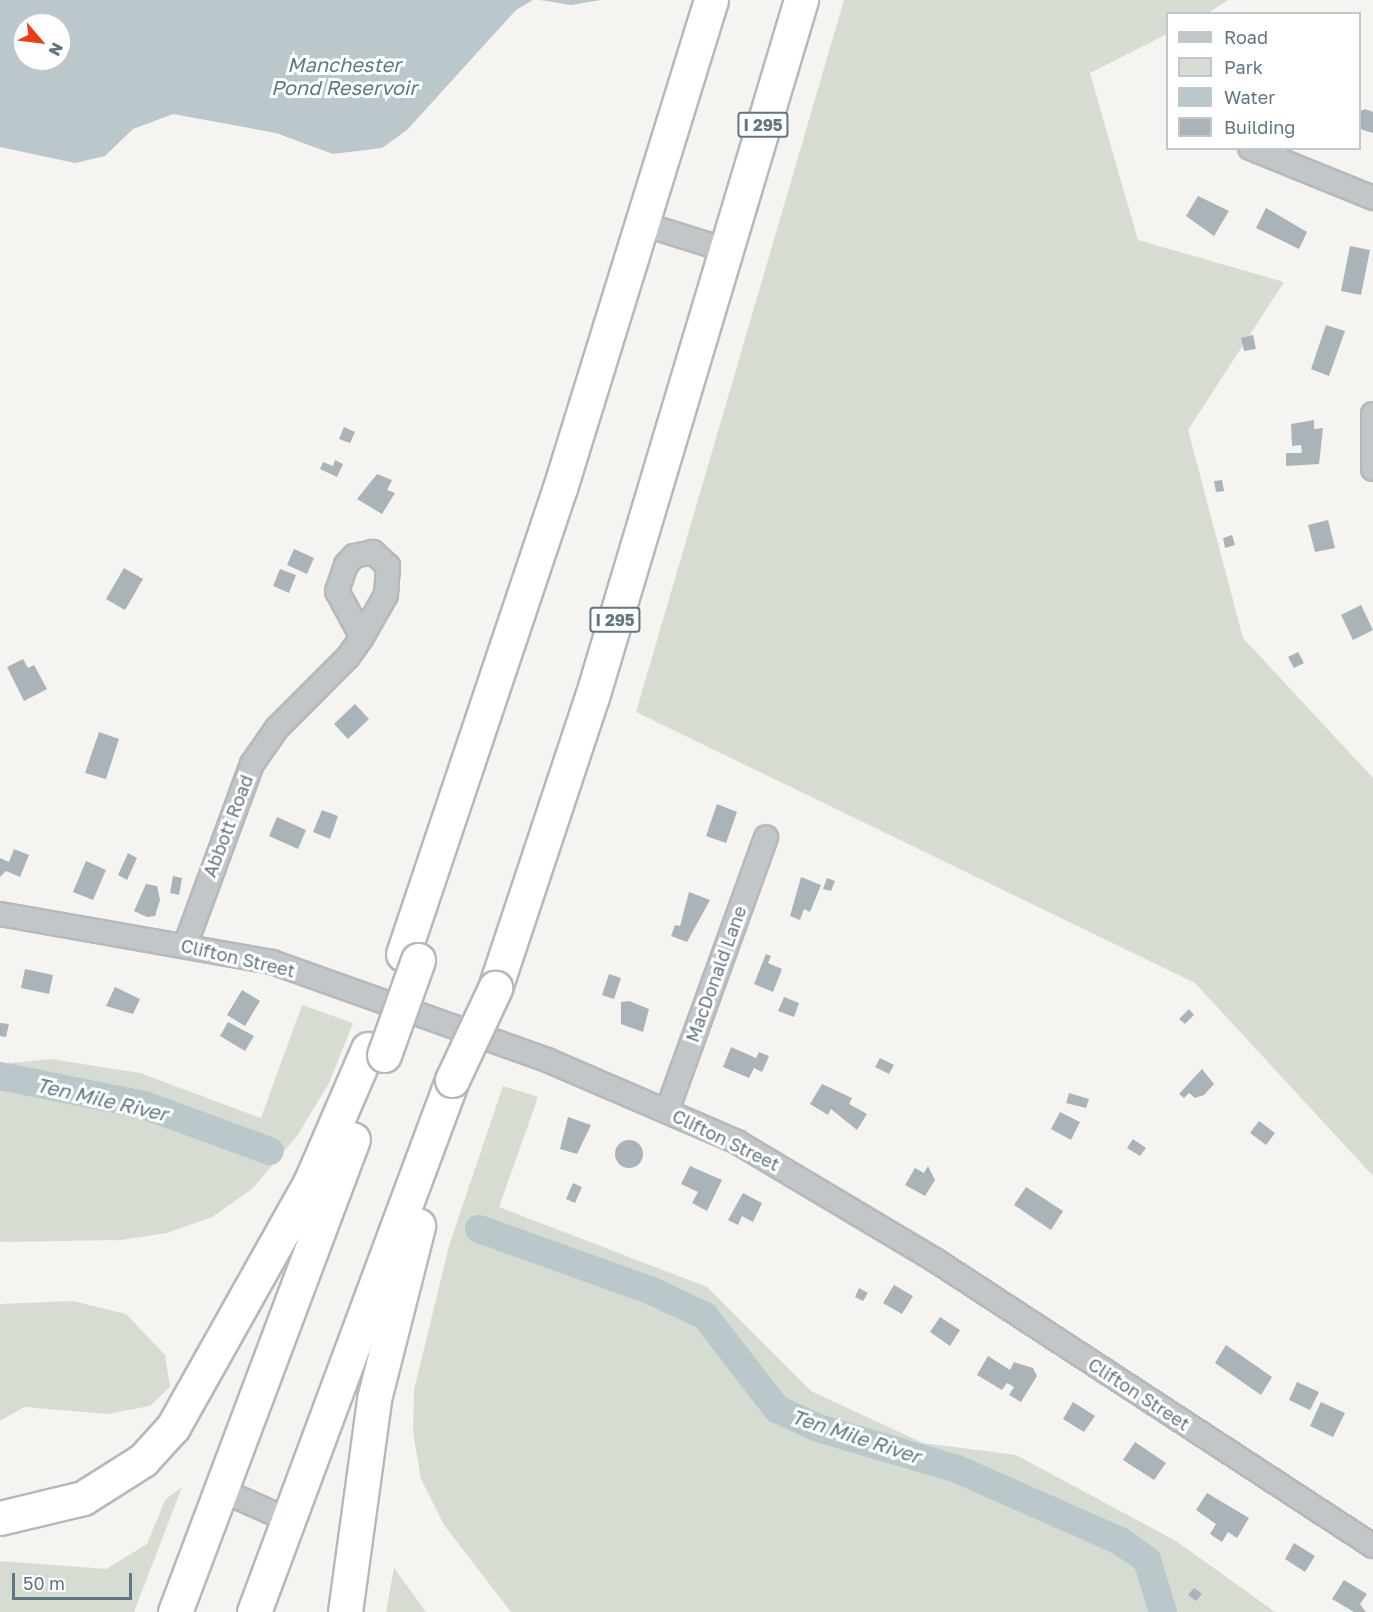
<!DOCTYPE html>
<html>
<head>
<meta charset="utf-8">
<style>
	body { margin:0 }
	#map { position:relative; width:1373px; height:1612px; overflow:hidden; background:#f5f4f0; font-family:"Golos Text",sans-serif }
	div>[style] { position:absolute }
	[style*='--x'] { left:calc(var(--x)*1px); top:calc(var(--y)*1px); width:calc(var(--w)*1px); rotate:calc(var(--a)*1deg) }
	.green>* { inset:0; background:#d6dcd1 }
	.water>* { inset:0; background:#bac7cb }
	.river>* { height:28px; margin:-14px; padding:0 14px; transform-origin:14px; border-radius:14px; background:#bac7cb }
	.building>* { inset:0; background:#aab3b8 }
	.round { border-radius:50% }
	.roads { filter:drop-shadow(2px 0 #b5b9bc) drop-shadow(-2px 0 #b5b9bc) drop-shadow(0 2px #b5b9bc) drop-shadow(0 -2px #b5b9bc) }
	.minor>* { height:22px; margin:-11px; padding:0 11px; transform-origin:11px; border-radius:11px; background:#c1c6c8 }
	.highway>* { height:33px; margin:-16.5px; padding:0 16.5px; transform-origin:16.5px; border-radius:16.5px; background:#fff }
	.bridges { filter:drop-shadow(2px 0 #b5b9bc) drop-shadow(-2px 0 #b5b9bc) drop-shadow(0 2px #b5b9bc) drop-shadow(0 -2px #b5b9bc) }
	.highway-bridge>* { height:33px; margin:-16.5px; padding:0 16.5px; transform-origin:16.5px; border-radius:16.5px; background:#fff }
	span { translate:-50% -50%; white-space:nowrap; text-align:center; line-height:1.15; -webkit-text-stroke:6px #fff; paint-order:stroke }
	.shield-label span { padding:2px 4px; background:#fff; border:2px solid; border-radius:4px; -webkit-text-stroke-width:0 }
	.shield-label { font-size:16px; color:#617683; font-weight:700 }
	.street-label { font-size:18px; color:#617683 }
	.water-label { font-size:20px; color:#5d7981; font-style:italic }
	.legend { position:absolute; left:1166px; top:12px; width:195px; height:138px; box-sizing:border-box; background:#fff; border:2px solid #c0c8cd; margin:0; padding:8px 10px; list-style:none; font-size:18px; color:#617683 }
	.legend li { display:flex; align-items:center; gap:12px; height:30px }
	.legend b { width:30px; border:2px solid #c0c8cd }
	.north { position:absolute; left:12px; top:12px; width:60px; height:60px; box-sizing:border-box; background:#fff; border:2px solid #c0c8cd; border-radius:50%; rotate:118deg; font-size:16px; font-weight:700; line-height:24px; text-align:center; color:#617683 }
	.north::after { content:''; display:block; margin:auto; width:21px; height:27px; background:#ed3c17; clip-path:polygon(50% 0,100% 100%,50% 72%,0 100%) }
	.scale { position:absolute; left:12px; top:1573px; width:120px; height:27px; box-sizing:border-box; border:3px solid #617683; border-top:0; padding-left:8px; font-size:18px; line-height:21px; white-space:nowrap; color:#617683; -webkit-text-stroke:4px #fff; paint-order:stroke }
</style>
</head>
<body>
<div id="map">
	<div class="green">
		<div style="clip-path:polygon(844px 0,1228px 0,1208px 13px,1168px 14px,1167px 34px,1090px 73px,1138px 240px,1284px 282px,1188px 430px,1243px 638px,1373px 778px,1373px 1176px,1195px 983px,636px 712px)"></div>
		<div style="clip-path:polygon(302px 1005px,353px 1023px,329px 1083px,297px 1136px,252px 1189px,212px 1217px,167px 1233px,121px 1240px,0 1242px,0 1064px,51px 1059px,140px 1073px,261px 1118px)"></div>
		<div style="clip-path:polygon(503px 1086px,538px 1097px,499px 1207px,707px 1287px,811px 1391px,923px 1443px,1016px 1455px,1176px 1541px,1275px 1612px,511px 1612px,444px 1525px,421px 1479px,413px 1432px,414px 1390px,449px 1246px)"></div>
		<div style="clip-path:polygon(73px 1301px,126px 1314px,165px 1355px,170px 1387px,150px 1406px,107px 1414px,24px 1407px,0 1421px,0 1304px)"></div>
		<div style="clip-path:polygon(182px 1487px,134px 1612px,0 1612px,0 1561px,106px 1569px,147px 1544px,165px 1500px)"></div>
		<div style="clip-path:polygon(394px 1568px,426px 1612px,386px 1612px)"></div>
	</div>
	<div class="water">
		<div style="clip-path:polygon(evenodd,0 0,533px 0,516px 10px,407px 130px,382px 148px,333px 154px,276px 133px,173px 114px,133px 129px,105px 156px,75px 163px,0 147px,0 0,24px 24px,60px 24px,60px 60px,24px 60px,24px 24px)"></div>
		<div style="clip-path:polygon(540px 0,601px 0,571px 5px)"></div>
	</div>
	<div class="river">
		<div style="--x:0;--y:1076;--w:147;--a:11.4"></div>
		<div style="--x:144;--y:1105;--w:134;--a:20.1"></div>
		<div style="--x:479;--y:1229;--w:184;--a:19.7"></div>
		<div style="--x:652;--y:1291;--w:59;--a:25.3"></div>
		<div style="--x:705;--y:1316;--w:118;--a:52.3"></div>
		<div style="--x:777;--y:1409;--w:45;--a:24.9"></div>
		<div style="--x:818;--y:1428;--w:145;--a:16.4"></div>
		<div style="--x:957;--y:1469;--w:178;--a:23.8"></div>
		<div style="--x:1120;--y:1541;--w:33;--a:35"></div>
		<div style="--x:1147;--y:1560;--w:54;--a:72.9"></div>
	</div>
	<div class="building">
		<div style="clip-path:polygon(1365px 109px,1373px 112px,1373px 133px,1360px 129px,1360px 111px)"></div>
		<div style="clip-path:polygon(1198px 196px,1229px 211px,1214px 236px,1186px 216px)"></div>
		<div style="clip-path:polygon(1266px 208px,1307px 232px,1299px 249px,1256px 228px)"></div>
		<div style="clip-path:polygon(1350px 246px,1370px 250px,1361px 295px,1341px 291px)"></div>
		<div style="clip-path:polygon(1326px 325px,1345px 331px,1329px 376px,1311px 369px)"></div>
		<div style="clip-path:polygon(1253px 335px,1256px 349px,1244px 351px,1241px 338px)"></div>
		<div style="clip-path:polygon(1314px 420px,1314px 429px,1323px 428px,1319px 464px,1286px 466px,1286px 453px,1302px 453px,1301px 445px,1292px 446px,1291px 424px)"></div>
		<div style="clip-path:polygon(344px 427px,355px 432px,350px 443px,339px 439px)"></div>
		<div style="clip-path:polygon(335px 460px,343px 464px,337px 477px,320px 469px,323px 462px,333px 466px)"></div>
		<div style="clip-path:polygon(377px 474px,392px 480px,387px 490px,395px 493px,382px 514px,357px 499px)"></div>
		<div style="clip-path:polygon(1222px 480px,1224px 491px,1216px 492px,1214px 481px)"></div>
		<div style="clip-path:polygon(1328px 520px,1335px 548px,1315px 552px,1308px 525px)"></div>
		<div style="clip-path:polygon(1232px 535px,1235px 545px,1225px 548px,1223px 538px)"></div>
		<div style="clip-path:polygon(294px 549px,314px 558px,307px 574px,287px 565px)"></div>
		<div style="clip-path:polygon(124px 568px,143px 579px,125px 610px,106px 599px)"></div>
		<div style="clip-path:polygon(280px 569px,296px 575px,289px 593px,273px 586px)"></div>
		<div style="clip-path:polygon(1361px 605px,1373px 630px,1353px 640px,1341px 615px)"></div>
		<div style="clip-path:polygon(1298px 652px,1304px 663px,1294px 668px,1288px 657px)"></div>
		<div style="clip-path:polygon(23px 659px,28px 668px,34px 665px,47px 689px,24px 701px,7px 667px)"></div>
		<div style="clip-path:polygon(355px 704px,369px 719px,348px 739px,334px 724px)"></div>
		<div style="clip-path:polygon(99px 732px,119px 739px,106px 779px,85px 773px)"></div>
		<div style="clip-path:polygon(717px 804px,737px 812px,726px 843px,706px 836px)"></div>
		<div style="clip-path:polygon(322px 810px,338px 816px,330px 839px,313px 832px)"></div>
		<div style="clip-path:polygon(277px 817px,306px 830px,298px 849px,269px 836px)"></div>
		<div style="clip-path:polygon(14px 849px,29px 855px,20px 877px,6px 871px,0 877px,0 858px,9px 862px)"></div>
		<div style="clip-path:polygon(128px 853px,137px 858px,127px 880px,118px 875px)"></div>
		<div style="clip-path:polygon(86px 861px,106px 870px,93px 900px,73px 892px)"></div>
		<div style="clip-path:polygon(173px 876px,182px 878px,179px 895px,170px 893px)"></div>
		<div style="clip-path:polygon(801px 877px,821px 885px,810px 912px,804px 909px,800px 920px,790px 916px)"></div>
		<div style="clip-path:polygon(827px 878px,835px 881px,831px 891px,823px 889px)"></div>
		<div style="clip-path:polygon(146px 884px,157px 886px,160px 900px,155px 916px,147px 917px,134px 911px)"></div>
		<div style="clip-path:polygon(689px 892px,710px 900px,687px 942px,671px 936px,675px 925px,680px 926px)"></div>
		<div style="clip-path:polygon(766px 954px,771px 956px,768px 963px,782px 969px,773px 992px,754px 984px)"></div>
		<div style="clip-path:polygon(25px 969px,53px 975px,49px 994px,21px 988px)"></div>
		<div style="clip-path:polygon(609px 974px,621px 978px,614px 999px,602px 995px)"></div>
		<div style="clip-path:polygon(115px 987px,140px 999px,133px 1014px,106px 1006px)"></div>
		<div style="clip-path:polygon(242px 990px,260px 1001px,245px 1026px,227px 1015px)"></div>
		<div style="clip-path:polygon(784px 997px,799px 1003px,794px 1017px,778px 1011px)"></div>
		<div style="clip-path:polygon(629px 1001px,649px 1009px,643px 1032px,621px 1024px,621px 1002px)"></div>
		<div style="clip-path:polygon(1189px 1009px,1194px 1015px,1185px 1024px,1179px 1019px)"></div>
		<div style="clip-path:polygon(228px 1022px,254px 1036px,245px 1051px,220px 1036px)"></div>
		<div style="clip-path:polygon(0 1023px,9px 1024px,6px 1037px,0 1036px)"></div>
		<div style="clip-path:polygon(731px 1047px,756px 1058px,759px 1052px,769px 1056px,762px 1072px,754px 1068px,749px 1078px,723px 1067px)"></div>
		<div style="clip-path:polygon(880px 1058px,894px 1065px,889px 1074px,875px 1067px)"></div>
		<div style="clip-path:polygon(1202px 1069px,1214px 1084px,1204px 1095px,1195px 1098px,1189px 1093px,1184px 1098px,1179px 1094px)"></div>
		<div style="clip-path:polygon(822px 1084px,852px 1098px,849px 1104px,867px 1114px,857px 1130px,831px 1109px,828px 1115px,810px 1104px)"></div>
		<div style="clip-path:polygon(1069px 1093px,1089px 1099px,1086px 1108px,1066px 1103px)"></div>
		<div style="clip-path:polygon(1060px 1112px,1080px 1122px,1071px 1140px,1051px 1129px)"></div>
		<div style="clip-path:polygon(568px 1117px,591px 1125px,577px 1154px,560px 1149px)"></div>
		<div style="clip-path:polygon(1259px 1121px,1275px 1133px,1266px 1145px,1250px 1133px)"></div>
		<div style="clip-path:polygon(1133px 1139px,1146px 1148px,1140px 1156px,1127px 1148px)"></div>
		<div class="round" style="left:615px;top:1140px;width:28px;height:28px"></div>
		<div style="clip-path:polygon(690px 1166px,722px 1180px,707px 1211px,692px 1203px,698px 1192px,681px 1184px)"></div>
		<div style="clip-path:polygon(928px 1166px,935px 1180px,925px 1196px,905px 1185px,915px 1168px,924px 1173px)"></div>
		<div style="clip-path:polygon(573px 1183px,582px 1187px,575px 1203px,566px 1199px)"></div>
		<div style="clip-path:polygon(1026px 1187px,1063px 1211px,1051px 1230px,1014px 1205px)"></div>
		<div style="clip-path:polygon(743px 1193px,762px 1203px,753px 1222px,742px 1216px,738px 1225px,728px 1220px)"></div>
		<div style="clip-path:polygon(894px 1285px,913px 1296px,902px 1314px,883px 1303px)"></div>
		<div style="clip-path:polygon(859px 1288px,868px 1293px,863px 1301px,855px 1297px)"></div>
		<div style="clip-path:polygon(940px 1317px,960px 1330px,950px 1346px,930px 1332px)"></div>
		<div style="clip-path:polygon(1226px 1345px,1272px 1377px,1261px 1395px,1215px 1363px)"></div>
		<div style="clip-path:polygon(988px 1356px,1010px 1370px,1014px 1362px,1033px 1368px,1037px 1376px,1021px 1402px,1009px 1395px,1014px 1387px,1007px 1383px,1002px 1390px,977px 1375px)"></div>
		<div style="clip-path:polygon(1297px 1382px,1319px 1392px,1310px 1410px,1289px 1400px)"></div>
		<div style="clip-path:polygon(1073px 1402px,1095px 1416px,1084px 1432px,1063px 1419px)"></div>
		<div style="clip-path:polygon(1321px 1402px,1345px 1413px,1333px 1437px,1310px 1426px)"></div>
		<div style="clip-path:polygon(1135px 1442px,1166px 1463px,1154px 1480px,1123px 1460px)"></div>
		<div style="clip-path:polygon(1207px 1493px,1249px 1518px,1237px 1538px,1228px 1532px,1222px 1542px,1210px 1534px,1216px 1524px,1196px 1510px)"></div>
		<div style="clip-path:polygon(1294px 1543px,1315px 1556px,1305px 1572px,1285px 1559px)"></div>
		<div style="clip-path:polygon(1344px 1580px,1367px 1594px,1360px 1604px,1366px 1612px,1354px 1612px,1332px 1599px)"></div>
		<div style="clip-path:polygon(1194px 1588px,1202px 1594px,1196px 1601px,1188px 1595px)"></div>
	</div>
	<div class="roads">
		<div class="minor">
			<div style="--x:1250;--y:148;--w:133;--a:22.1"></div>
			<div style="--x:643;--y:224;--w:87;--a:17.4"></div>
			<div style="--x:1373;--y:414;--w:55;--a:90"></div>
			<div style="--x:0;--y:914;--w:276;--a:10"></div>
			<div style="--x:272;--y:962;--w:292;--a:19.6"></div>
			<div style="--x:547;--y:1060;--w:207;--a:23.3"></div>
			<div style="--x:737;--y:1142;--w:230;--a:30.8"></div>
			<div style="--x:935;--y:1260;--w:523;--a:33.14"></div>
			<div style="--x:185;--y:946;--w:194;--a:-69.8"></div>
			<div style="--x:252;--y:764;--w:44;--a:-55.2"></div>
			<div style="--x:277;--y:728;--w:100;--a:-45"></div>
			<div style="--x:348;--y:657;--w:24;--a:-55"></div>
			<div style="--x:362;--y:637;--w:48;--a:-60.3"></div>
			<div style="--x:386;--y:595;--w:29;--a:-86"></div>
			<div style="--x:388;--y:566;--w:21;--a:-137"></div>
			<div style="--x:373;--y:552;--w:19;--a:168"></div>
			<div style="--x:354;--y:556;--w:12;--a:132"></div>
			<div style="--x:346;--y:565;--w:28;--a:109"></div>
			<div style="--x:337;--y:591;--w:52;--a:61.5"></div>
			<div style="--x:667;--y:1111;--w:291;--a:-70.1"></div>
			<div style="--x:221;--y:1490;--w:73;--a:24.1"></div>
		</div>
		<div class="highway">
			<div style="--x:403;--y:954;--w:492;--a:-71.4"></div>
			<div style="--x:560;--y:488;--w:511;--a:-72.81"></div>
			<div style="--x:495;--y:988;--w:307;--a:-71.6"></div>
			<div style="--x:592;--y:697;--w:728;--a:-73.31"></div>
			<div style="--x:0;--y:1518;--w:85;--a:-13.5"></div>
			<div style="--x:83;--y:1498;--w:71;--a:-32.3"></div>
			<div style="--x:143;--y:1460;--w:45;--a:-47.7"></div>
			<div style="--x:173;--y:1427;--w:280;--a:-60.7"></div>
			<div style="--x:310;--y:1183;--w:146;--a:-66.6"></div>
			<div style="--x:175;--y:1612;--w:505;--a:-69.38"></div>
			<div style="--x:254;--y:1612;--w:568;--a:-69.59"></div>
			<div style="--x:345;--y:1612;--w:215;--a:-82.2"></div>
			<div style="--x:374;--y:1399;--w:179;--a:-75.7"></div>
		</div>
	</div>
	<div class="bridges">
		<div class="highway-bridge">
			<div style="--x:384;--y:1055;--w:101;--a:-70.3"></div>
			<div style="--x:452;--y:1080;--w:102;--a:-64.9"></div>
		</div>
	</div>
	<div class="shield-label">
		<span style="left:763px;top:125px">I 295</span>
		<span style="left:615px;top:620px">I 295</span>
	</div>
	<div class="street-label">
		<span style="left:228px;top:826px;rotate:-69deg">Abbott Road</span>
		<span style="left:238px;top:958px;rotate:13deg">Clifton Street</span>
		<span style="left:716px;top:974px;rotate:-70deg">MacDonald Lane</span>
		<span style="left:726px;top:1140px;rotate:26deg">Clifton Street</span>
		<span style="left:1139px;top:1394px;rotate:33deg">Clifton Street</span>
	</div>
	<div class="water-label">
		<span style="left:344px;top:76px">Manchester<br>Pond Reservoir</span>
		<span style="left:102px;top:1099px;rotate:13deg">Ten Mile River</span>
		<span style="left:856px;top:1436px;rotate:18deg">Ten Mile River</span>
	</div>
	<ul class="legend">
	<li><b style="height:8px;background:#c1c6c8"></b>Road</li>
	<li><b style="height:16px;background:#d6dcd1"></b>Park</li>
	<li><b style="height:16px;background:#bac7cb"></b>Water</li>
	<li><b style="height:16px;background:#aab3b8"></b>Building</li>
	</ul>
	<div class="north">N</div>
	<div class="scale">50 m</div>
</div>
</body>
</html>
